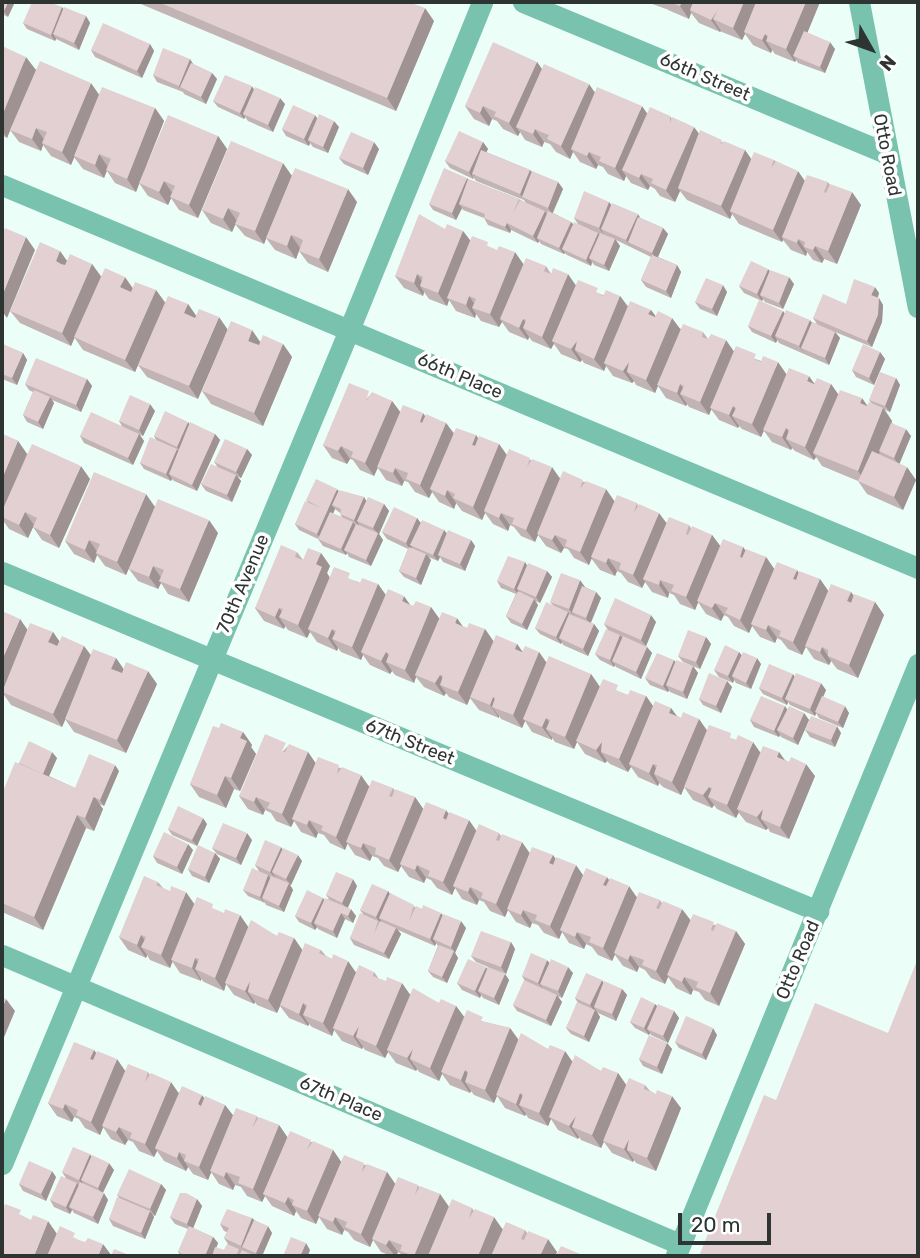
<!DOCTYPE html>
<html>
<head>
<meta charset="utf-8">
<style>
	body { margin:0 }
	#map { position:relative; width:920px; height:1258px; overflow:hidden; background:#ecfef8; font-family:Rubik,sans-serif }
	div>[style] { position:absolute }
	[style*='--x'] { left:calc(var(--x)*1px); top:calc(var(--y)*1px); width:calc(var(--w)*1px); rotate:calc(var(--a)*1deg) }
	.minor>* { height:21px; margin:-10.5px; padding:0 10.5px; transform-origin:10.5px; border-radius:10.5px; background:#79c2ad }
	.wall>* { inset:0; background:#c2b3b5 }
	.shaded-wall>* { inset:0; background:#9e9293 }
	.building>* { inset:0; background:#e2d0d2 }
	span { translate:-50% -50%; white-space:nowrap; text-align:center; line-height:1.15; -webkit-text-stroke:7px #fff; paint-order:stroke }
	.street-label { font-size:18px; color:#2d3431 }
	.frame { position:absolute; inset:0; border:4px solid #2d3431; pointer-events:none }
	.north { position:absolute; left:836px; top:14px; width:70px; height:70px; -webkit-text-stroke:5px #fff; paint-order:stroke; rotate:130deg; font-size:19px; font-weight:700; line-height:28px; text-align:center; color:#2d3431 }
	.north::after { content:''; display:block; margin:auto; width:24px; height:32px; background:#2d3431; clip-path:polygon(50% 0,100% 100%,50% 72%,0 100%) }
	.scale { position:absolute; left:678px; top:1213px; width:93px; height:32px; box-sizing:border-box; border:4px solid #2d3431; border-top:0; padding-left:9px; font-size:21px; line-height:24px; white-space:nowrap; color:#2d3431; -webkit-text-stroke:5px #fff; paint-order:stroke }
</style>
</head>
<body>
<div id="map">
	<div class="minor">
		<div style="--x:523;--y:2;--w:393;--a:22.6"></div>
		<div style="--x:859;--y:2;--w:311;--a:79.1"></div>
		<div style="--x:2;--y:185;--w:993;--a:22.69"></div>
		<div style="--x:2;--y:572;--w:884;--a:22.56"></div>
		<div style="--x:2;--y:955;--w:737;--a:23.09"></div>
		<div style="--x:2;--y:1164;--w:903;--a:-67.41"></div>
		<div style="--x:349;--y:330;--w:354;--a:-67.9"></div>
		<div style="--x:676;--y:1255;--w:639;--a:-67.73"></div>
	</div>
	<div class="wall">
		<div style="clip-path:polygon(2px 2px,8px 17px,2px 14px)"></div>
		<div style="clip-path:polygon(136px 2px,409px 2px,434px 21px,396px 111px)"></div>
		<div style="clip-path:polygon(647px 2px,820px 2px,807px 33px,835px 49px,825px 73px,798px 63px,796px 60px,795px 62px,775px 54px,772px 50px,771px 53px,753px 45px,745px 34px,742px 40px,722px 32px,721px 31px,720px 32px,699px 23px,691px 13px,689px 19px,668px 10px,667px 9px,666px 9px)"></div>
		<div style="clip-path:polygon(62px 7px,63px 9px,86px 16px,90px 23px,79px 50px,56px 39px,55px 41px,27px 29px,23px 23px)"></div>
		<div style="clip-path:polygon(150px 44px,154px 51px,142px 78px,95px 57px,91px 50px)"></div>
		<div style="clip-path:polygon(2px 46px,36px 70px,99px 95px,155px 108px,164px 121px,146px 165px,218px 136px,227px 149px,198px 218px,179px 210px,171px 198px,168px 205px,148px 196px,139px 183px,136px 192px,115px 183px,107px 171px,104px 178px,83px 169px,74px 157px,71px 165px,51px 156px,43px 145px,41px 151px,19px 142px,10px 130px,7px 138px,2px 135px)"></div>
		<div style="clip-path:polygon(190px 59px,193px 64px,212px 73px,217px 79px,206px 104px,184px 94px,183px 92px,157px 82px,153px 75px)"></div>
		<div style="clip-path:polygon(537px 62px,542px 69px,595px 92px,647px 114px,670px 116px,672px 119px,699px 134px,745px 150px,751px 159px,774px 160px,805px 181px,828px 182px,830px 185px,861px 205px,837px 264px,824px 259px,822px 263px,813px 260px,807px 252px,806px 256px,791px 250px,783px 240px,782px 242px,739px 224px,732px 214px,730px 219px,687px 200px,680px 191px,675px 202px,660px 196px,655px 189px,650px 186px,648px 190px,631px 183px,626px 176px,624px 181px,608px 174px,603px 167px,598px 165px,596px 169px,580px 162px,573px 152px,570px 159px,556px 152px,550px 144px,544px 142px,542px 147px,525px 140px,520px 132px,518px 136px,503px 129px,497px 121px,492px 119px,489px 126px,474px 119px,465px 106px)"></div>
		<div style="clip-path:polygon(254px 90px,285px 104px,273px 132px,248px 121px,245px 117px,244px 119px,218px 107px,213px 101px)"></div>
		<div style="clip-path:polygon(317px 118px,339px 127px,328px 153px,313px 147px,310px 143px,309px 146px,286px 136px,282px 129px)"></div>
		<div style="clip-path:polygon(483px 142px,488px 149px,486px 152px,530px 170px,532px 172px,558px 182px,563px 189px,553px 213px,571px 222px,573px 224px,578px 224px,574px 218px,609px 202px,611px 205px,663px 228px,668px 234px,658px 257px,677px 265px,681px 272px,671px 298px,646px 287px,641px 280px,651px 257px,616px 240px,620px 246px,609px 271px,594px 265px,592px 262px,591px 266px,567px 255px,565px 253px,564px 254px,541px 244px,539px 241px,538px 243px,511px 230px,510px 233px,488px 225px,484px 218px,463px 210px,462px 208px,456px 220px,433px 210px,429px 204px,468px 179px,519px 199px,526px 203px,524px 200px,476px 181px,474px 178px,473px 179px,450px 168px,445px 161px)"></div>
		<div style="clip-path:polygon(379px 149px,368px 175px,344px 164px,339px 158px)"></div>
		<div style="clip-path:polygon(292px 175px,357px 202px,328px 272px,308px 263px,299px 251px,296px 259px,275px 250px,266px 238px,264px 244px,245px 236px,235px 224px,232px 232px,211px 223px,202px 210px)"></div>
		<div style="clip-path:polygon(445px 229px,463px 231px,470px 240px,492px 248px,523px 264px,546px 266px,551px 274px,576px 285px,603px 295px,620px 296px,628px 306px,651px 310px,655px 316px,681px 329px,703px 332px,708px 339px,733px 351px,761px 361px,786px 374px,814px 383px,831px 384px,838px 394px,867px 406px,872px 404px,869px 400px,896px 378px,900px 385px,890px 412px,885px 410px,892px 421px,892px 423px,911px 436px,899px 463px,916px 480px,903px 510px,867px 494px,858px 481px,822px 466px,816px 457px,814px 460px,795px 451px,792px 448px,791px 450px,772px 442px,764px 431px,761px 437px,742px 429px,739px 426px,738px 428px,719px 420px,711px 409px,709px 415px,689px 407px,687px 404px,686px 406px,666px 398px,658px 386px,655px 393px,636px 385px,634px 381px,632px 383px,613px 376px,606px 366px,604px 371px,584px 363px,582px 360px,580px 362px,561px 354px,554px 344px,551px 349px,532px 341px,529px 337px,528px 340px,509px 332px,502px 322px,499px 327px,481px 321px,476px 314px,475px 318px,456px 311px,449px 300px,447px 306px,429px 299px,424px 292px,423px 296px,404px 288px,395px 276px)"></div>
		<div style="clip-path:polygon(60px 251px,67px 261px,92px 264px,101px 276px,133px 288px,156px 290px,165px 302px,188px 304px,196px 316px,198px 399px,147px 377px,138px 365px,148px 342px,135px 372px,83px 350px,74px 337px,71px 346px,20px 323px,10px 311px)"></div>
		<div style="clip-path:polygon(794px 284px,783px 309px,765px 302px,763px 299px,762px 301px,744px 293px,739px 286px)"></div>
		<div style="clip-path:polygon(727px 292px,717px 316px,700px 309px,695px 302px)"></div>
		<div style="clip-path:polygon(879px 293px,878px 298px,883px 305px,882px 322px,872px 347px,835px 332px,840px 338px,829px 365px,779px 343px,777px 340px,776px 343px,752px 332px,748px 326px,783px 311px,784px 313px,817px 324px,813px 318px,846px 304px)"></div>
		<div style="clip-path:polygon(2px 344px,23px 353px,27px 360px,17px 385px,2px 379px)"></div>
		<div style="clip-path:polygon(283px 344px,292px 357px,263px 426px,211px 404px,202px 391px)"></div>
		<div style="clip-path:polygon(880px 352px,885px 359px,874px 385px,856px 377px,852px 370px)"></div>
		<div style="clip-path:polygon(87px 379px,92px 386px,81px 412px,52px 400px,54px 403px,43px 429px,27px 422px,23px 415px,33px 392px,29px 390px,25px 384px)"></div>
		<div style="clip-path:polygon(371px 394px,392px 401px,400px 412px,425px 416px,446px 423px,454px 433px,476px 435px,478px 439px,499px 444px,507px 455px,531px 460px,560px 478px,585px 482px,614px 501px,637px 503px,638px 506px,667px 523px,689px 525px,691px 528px,712px 535px,720px 546px,743px 547px,746px 551px,766px 557px,774px 569px,799px 573px,820px 579px,828px 591px,851px 592px,854px 596px,875px 602px,884px 615px,858px 678px,837px 669px,831px 661px,829px 665px,814px 659px,806px 647px,802px 655px,788px 649px,781px 640px,777px 638px,775px 643px,760px 637px,752px 626px,749px 633px,734px 626px,728px 617px,724px 615px,721px 621px,706px 614px,698px 602px,695px 610px,680px 604px,674px 595px,669px 593px,668px 598px,652px 592px,645px 582px,642px 588px,628px 582px,621px 573px,617px 571px,615px 576px,600px 570px,591px 558px,589px 565px,574px 558px,568px 549px,564px 548px,561px 553px,546px 546px,538px 535px,535px 542px,521px 536px,514px 527px,510px 525px,508px 531px,493px 524px,485px 513px,482px 520px,462px 511px,456px 503px,454px 509px,439px 502px,432px 492px,429px 498px,415px 492px,408px 482px,404px 481px,402px 486px,386px 480px,378px 468px,374px 476px,360px 470px,353px 460px,350px 459px,347px 464px,332px 458px,323px 445px)"></div>
		<div style="clip-path:polygon(155px 411px,143px 436px,140px 435px,144px 441px,133px 465px,84px 443px,80px 436px,122px 426px,119px 421px)"></div>
		<div style="clip-path:polygon(190px 424px,215px 434px,220px 440px,197px 491px,174px 481px,172px 479px,171px 481px,144px 469px,140px 463px,156px 440px,154px 436px)"></div>
		<div style="clip-path:polygon(2px 434px,18px 441px,27px 454px,90px 479px,59px 548px,42px 540px,33px 527px,34px 525px,28px 538px,9px 529px,2px 519px)"></div>
		<div style="clip-path:polygon(247px 449px,252px 455px,241px 478px,238px 477px,241px 481px,232px 502px,206px 491px,201px 484px,217px 466px,214px 462px)"></div>
		<div style="clip-path:polygon(evenodd,339px 491px,364px 497px,366px 501px,384px 504px,389px 511px,379px 534px,383px 540px,371px 566px,349px 557px,347px 553px,346px 555px,323px 546px,318px 539px,299px 530px,295px 524px,308px 502px,306px 500px,339px 491px,335px 509px,340px 513px,342px 517px,333px 514px,335px 509px)"></div>
		<div style="clip-path:polygon(155px 506px,218px 533px,189px 602px,168px 594px,161px 583px,158px 589px,138px 581px,129px 569px,138px 548px,126px 575px,105px 566px,97px 555px,94px 563px,74px 554px,65px 541px)"></div>
		<div style="clip-path:polygon(417px 518px,420px 522px,444px 530px,447px 534px,471px 540px,475px 546px,465px 571px,443px 562px,440px 557px,438px 561px,428px 557px,431px 560px,421px 585px,404px 577px,399px 571px,408px 549px,387px 539px,382px 532px)"></div>
		<div style="clip-path:polygon(297px 552px,303px 560px,321px 553px,330px 566px,327px 573px,330px 578px,356px 581px,360px 583px,378px 584px,386px 595px,413px 606px,431px 607px,439px 618px,467px 628px,485px 629px,493px 641px,517px 644px,522px 651px,539px 652px,546px 662px,591px 674px,599px 686px,628px 695px,646px 696px,653px 706px,671px 708px,677px 716px,681px 718px,699px 719px,707px 731px,736px 740px,760px 752px,779px 752px,785px 760px,815px 776px,789px 839px,770px 832px,768px 828px,766px 830px,746px 822px,738px 812px,736px 818px,717px 809px,714px 805px,712px 808px,693px 800px,684px 787px,681px 795px,663px 787px,659px 783px,658px 786px,638px 777px,631px 767px,628px 772px,610px 764px,607px 761px,605px 763px,585px 754px,577px 742px,574px 749px,555px 742px,552px 738px,552px 740px,532px 732px,525px 721px,522px 728px,501px 719px,499px 716px,499px 718px,479px 710px,470px 698px,467px 705px,449px 697px,446px 693px,444px 696px,424px 687px,416px 677px,414px 683px,395px 675px,392px 671px,390px 674px,370px 665px,363px 655px,361px 660px,341px 652px,338px 648px,337px 651px,317px 642px,310px 632px,307px 638px,288px 630px,285px 626px,284px 629px,264px 621px,255px 608px)"></div>
		<div style="clip-path:polygon(525px 562px,527px 566px,547px 571px,552px 577px,540px 603px,535px 601px,538px 605px,527px 630px,511px 623px,506px 616px,516px 594px,501px 588px,497px 581px)"></div>
		<div style="clip-path:polygon(585px 587px,596px 592px,601px 598px,591px 623px,594px 624px,599px 631px,588px 656px,563px 645px,562px 642px,561px 644px,540px 634px,535px 628px,553px 605px,550px 602px)"></div>
		<div style="clip-path:polygon(20px 619px,27px 630px,53px 632px,59px 642px,84px 646px,90px 655px,116px 658px,123px 669px,157px 684px,126px 753px,74px 732px,65px 719px,62px 727px,11px 705px,2px 692px)"></div>
		<div style="clip-path:polygon(656px 622px,646px 646px,652px 653px,641px 679px,616px 667px,615px 665px,614px 667px,600px 660px,595px 654px,608px 630px,604px 624px)"></div>
		<div style="clip-path:polygon(706px 637px,711px 644px,700px 669px,683px 662px,678px 656px)"></div>
		<div style="clip-path:polygon(739px 652px,741px 655px,761px 664px,751px 689px,736px 683px,734px 680px,733px 683px,719px 677px,714px 670px)"></div>
		<div style="clip-path:polygon(674px 660px,675px 662px,693px 666px,698px 673px,687px 699px,670px 692px,669px 690px,668px 692px,650px 685px,645px 678px)"></div>
		<div style="clip-path:polygon(793px 674px,795px 677px,826px 690px,823px 697px,849px 713px,843px 728px,819px 718px,816px 713px,815px 716px,790px 705px,788px 702px,787px 705px,763px 694px,759px 688px)"></div>
		<div style="clip-path:polygon(727px 681px,732px 687px,721px 713px,703px 705px,699px 699px)"></div>
		<div style="clip-path:polygon(785px 706px,787px 709px,804px 713px,809px 720px,798px 745px,781px 737px,780px 735px,779px 737px,754px 727px,750px 720px)"></div>
		<div style="clip-path:polygon(219px 728px,243px 732px,252px 745px,251px 747px,256px 754px,240px 791px,234px 789px,226px 808px,199px 797px,190px 784px)"></div>
		<div style="clip-path:polygon(805px 730px,841px 733px,835px 747px,810px 737px)"></div>
		<div style="clip-path:polygon(288px 746px,308px 752px,315px 763px,341px 768px,369px 786px,393px 788px,395px 791px,415px 797px,423px 809px,448px 813px,476px 831px,499px 833px,501px 836px,530px 853px,553px 855px,555px 859px,583px 875px,609px 880px,637px 897px,660px 900px,662px 903px,690px 921px,716px 925px,736px 931px,745px 944px,719px 1006px,705px 1000px,699px 992px,693px 990px,691px 995px,676px 988px,668px 977px,665px 984px,651px 978px,645px 970px,639px 967px,637px 972px,623px 966px,615px 955px,612px 961px,598px 955px,592px 947px,586px 944px,584px 949px,569px 943px,562px 932px,559px 939px,544px 933px,538px 925px,532px 923px,530px 928px,516px 922px,508px 910px,505px 917px,490px 911px,484px 902px,479px 900px,477px 905px,462px 899px,455px 888px,452px 895px,437px 888px,431px 880px,426px 878px,424px 883px,409px 877px,401px 866px,398px 872px,384px 866px,378px 858px,372px 856px,370px 861px,355px 855px,347px 843px,345px 850px,330px 843px,324px 835px,318px 833px,316px 838px,301px 832px,294px 821px,291px 827px,276px 821px,271px 813px,265px 810px,263px 815px,248px 809px,239px 796px)"></div>
		<div style="clip-path:polygon(57px 758px,49px 776px,75px 788px,119px 771px,104px 806px,99px 804px,103px 809px,94px 831px,86px 828px,43px 930px,2px 912px,2px 794px,19px 763px)"></div>
		<div style="clip-path:polygon(207px 824px,197px 846px,172px 835px,168px 829px)"></div>
		<div style="clip-path:polygon(252px 840px,241px 865px,217px 854px,212px 848px)"></div>
		<div style="clip-path:polygon(283px 849px,302px 861px,291px 885px,290px 885px,293px 890px,284px 912px,266px 905px,265px 903px,248px 896px,243px 890px,259px 871px,255px 865px)"></div>
		<div style="clip-path:polygon(193px 850px,182px 874px,157px 863px,153px 856px)"></div>
		<div style="clip-path:polygon(215px 853px,220px 859px,209px 883px,192px 876px,188px 869px)"></div>
		<div style="clip-path:polygon(158px 882px,163px 888px,194px 905px,218px 911px,248px 927px,277px 936px,294px 938px,302px 950px,321px 950px,326px 956px,356px 972px,374px 972px,379px 979px,410px 994px,439px 1003px,456px 1006px,464px 1017px,510px 1028px,519px 1040px,548px 1049px,572px 1061px,601px 1071px,618px 1073px,626px 1085px,645px 1085px,650px 1091px,681px 1108px,656px 1171px,636px 1163px,634px 1160px,633px 1162px,612px 1153px,604px 1142px,601px 1148px,581px 1140px,579px 1137px,578px 1139px,558px 1130px,551px 1119px,548px 1126px,528px 1118px,526px 1114px,525px 1116px,505px 1108px,497px 1096px,494px 1103px,474px 1095px,471px 1091px,470px 1093px,450px 1085px,442px 1074px,439px 1081px,419px 1072px,417px 1069px,416px 1071px,396px 1063px,388px 1052px,385px 1058px,365px 1050px,363px 1047px,362px 1049px,342px 1041px,334px 1030px,332px 1036px,312px 1027px,309px 1024px,308px 1026px,289px 1018px,280px 1006px,277px 1013px,257px 1005px,255px 1002px,254px 1004px,234px 995px,226px 984px,224px 991px,204px 982px,201px 979px,201px 981px,180px 973px,172px 961px,170px 968px,150px 960px,147px 955px,146px 958px,128px 950px,119px 937px)"></div>
		<div style="clip-path:polygon(357px 886px,348px 908px,356px 916px,353px 923px,345px 919px,337px 938px,318px 929px,317px 927px,315px 930px,299px 922px,295px 916px,323px 898px,324px 900px,329px 899px,326px 895px)"></div>
		<div style="clip-path:polygon(388px 891px,389px 893px,415px 907px,443px 915px,466px 928px,455px 953px,458px 958px,447px 983px,433px 977px,428px 971px,438px 946px,436px 943px,435px 946px,398px 930px,401px 934px,389px 959px,354px 945px,350px 938px,363px 914px,360px 910px)"></div>
		<div style="clip-path:polygon(511px 942px,515px 949px,506px 974px,489px 967px,505px 974px,509px 980px,499px 1005px,483px 998px,481px 995px,480px 998px,462px 990px,457px 983px,487px 969px,488px 967px,476px 962px,471px 956px)"></div>
		<div style="clip-path:polygon(550px 963px,573px 973px,562px 998px,557px 996px,562px 1002px,551px 1026px,517px 1011px,513px 1005px,525px 981px,522px 976px)"></div>
		<div style="clip-path:polygon(604px 983px,622px 989px,627px 995px,616px 1021px,598px 1013px,596px 1010px,600px 1017px,589px 1042px,571px 1034px,566px 1028px,578px 1003px,575px 998px)"></div>
		<div style="clip-path:polygon(655px 1004px,657px 1006px,674px 1011px,679px 1018px,668px 1043px,651px 1035px,650px 1033px,649px 1035px,635px 1028px,630px 1022px)"></div>
		<div style="clip-path:polygon(717px 1035px,706px 1060px,679px 1048px,675px 1042px)"></div>
		<div style="clip-path:polygon(667px 1043px,672px 1049px,662px 1074px,643px 1066px,639px 1059px)"></div>
		<div style="clip-path:polygon(94px 1050px,96px 1053px,125px 1071px,148px 1072px,150px 1075px,179px 1093px,204px 1098px,225px 1105px,233px 1115px,257px 1116px,258px 1118px,279px 1125px,287px 1137px,312px 1142px,333px 1150px,341px 1162px,366px 1165px,387px 1172px,395px 1184px,418px 1185px,419px 1187px,440px 1194px,449px 1207px,472px 1208px,474px 1211px,503px 1229px,525px 1230px,527px 1233px,557px 1252px,555px 1256px,404px 1256px,398px 1252px,396px 1256px,392px 1256px,381px 1252px,373px 1240px,370px 1247px,354px 1240px,348px 1232px,344px 1230px,342px 1235px,327px 1229px,319px 1217px,316px 1224px,301px 1218px,296px 1211px,294px 1216px,272px 1206px,265px 1196px,262px 1202px,247px 1196px,241px 1187px,235px 1185px,233px 1190px,219px 1184px,211px 1172px,208px 1180px,193px 1174px,188px 1167px,186px 1171px,164px 1161px,157px 1151px,154px 1157px,139px 1151px,133px 1142px,128px 1140px,125px 1145px,111px 1139px,103px 1127px,100px 1135px,85px 1128px,79px 1119px,74px 1117px,72px 1122px,57px 1116px,48px 1103px)"></div>
		<div style="clip-path:polygon(91px 1156px,114px 1170px,103px 1193px,108px 1200px,98px 1224px,74px 1213px,72px 1210px,70px 1214px,54px 1207px,50px 1200px,66px 1178px,62px 1172px)"></div>
		<div style="clip-path:polygon(56px 1177px,46px 1201px,23px 1191px,19px 1184px)"></div>
		<div style="clip-path:polygon(161px 1184px,166px 1190px,155px 1216px,153px 1215px,154px 1217px,145px 1239px,113px 1226px,109px 1219px,120px 1199px,117px 1195px)"></div>
		<div style="clip-path:polygon(197px 1199px,202px 1206px,193px 1228px,213px 1237px,218px 1243px,216px 1248px,224px 1250px,228px 1244px,224px 1238px,227px 1232px,224px 1231px,220px 1224px,252px 1218px,272px 1233px,262px 1256px,181px 1256px,178px 1252px,188px 1229px,175px 1224px,170px 1217px)"></div>
	</div>
	<div class="shaded-wall">
		<div style="clip-path:polygon(8px 2px,15px 2px,8px 17px,4px 11px)"></div>
		<div style="clip-path:polygon(682px 2px,696px 2px,690px 10px,691px 13px,689px 19px,680px 6px)"></div>
		<div style="clip-path:polygon(744px 2px,759px 2px,744px 32px,745px 34px,742px 40px,733px 28px)"></div>
		<div style="clip-path:polygon(806px 2px,820px 2px,797px 58px,793px 56px,796px 60px,795px 62px,786px 49px)"></div>
		<div style="clip-path:polygon(62px 7px,67px 14px,53px 34px,56px 39px,55px 41px,51px 35px)"></div>
		<div style="clip-path:polygon(425px 8px,434px 21px,396px 111px,387px 98px)"></div>
		<div style="clip-path:polygon(718px 10px,713px 19px,721px 31px,720px 32px,711px 20px)"></div>
		<div style="clip-path:polygon(86px 16px,90px 23px,79px 50px,74px 43px)"></div>
		<div style="clip-path:polygon(765px 34px,771px 43px,766px 41px,772px 50px,771px 53px,762px 40px)"></div>
		<div style="clip-path:polygon(830px 42px,835px 49px,825px 73px,820px 67px)"></div>
		<div style="clip-path:polygon(150px 44px,154px 51px,142px 78px,137px 71px)"></div>
		<div style="clip-path:polygon(26px 57px,36px 70px,7px 138px,2px 130px,2px 116px)"></div>
		<div style="clip-path:polygon(190px 59px,194px 66px,180px 88px,179px 86px)"></div>
		<div style="clip-path:polygon(537px 62px,546px 75px,516px 127px,520px 132px,518px 136px,509px 123px)"></div>
		<div style="clip-path:polygon(212px 73px,217px 79px,206px 104px,201px 97px)"></div>
		<div style="clip-path:polygon(91px 83px,100px 96px,71px 165px,62px 152px)"></div>
		<div style="clip-path:polygon(589px 84px,598px 97px,571px 149px,573px 152px,570px 159px,561px 146px)"></div>
		<div style="clip-path:polygon(252px 86px,256px 93px,243px 114px,245px 117px,244px 119px,240px 113px)"></div>
		<div style="clip-path:polygon(280px 98px,285px 104px,273px 132px,268px 125px)"></div>
		<div style="clip-path:polygon(483px 106px,492px 119px,489px 126px,480px 113px)"></div>
		<div style="clip-path:polygon(642px 106px,651px 119px,622px 170px,626px 176px,624px 181px,615px 168px)"></div>
		<div style="clip-path:polygon(155px 108px,164px 121px,136px 192px,127px 179px)"></div>
		<div style="clip-path:polygon(315px 115px,319px 121px,308px 140px,310px 143px,309px 146px,304px 139px)"></div>
		<div style="clip-path:polygon(334px 121px,339px 127px,328px 153px,323px 147px)"></div>
		<div style="clip-path:polygon(694px 127px,703px 139px,678px 188px,680px 191px,675px 202px,666px 190px)"></div>
		<div style="clip-path:polygon(36px 128px,45px 141px,42px 143px,43px 145px,41px 151px,32px 139px)"></div>
		<div style="clip-path:polygon(535px 129px,544px 142px,542px 147px,533px 134px)"></div>
		<div style="clip-path:polygon(218px 136px,227px 149px,198px 218px,189px 205px)"></div>
		<div style="clip-path:polygon(374px 142px,379px 149px,368px 175px,363px 168px)"></div>
		<div style="clip-path:polygon(483px 142px,488px 149px,475px 176px,472px 174px,473px 179px,469px 172px)"></div>
		<div style="clip-path:polygon(745px 150px,754px 163px,730px 211px,732px 214px,730px 219px,721px 206px)"></div>
		<div style="clip-path:polygon(589px 152px,598px 165px,596px 169px,587px 156px)"></div>
		<div style="clip-path:polygon(99px 154px,108px 167px,104px 178px,95px 165px)"></div>
		<div style="clip-path:polygon(283px 163px,292px 176px,264px 244px,255px 231px)"></div>
		<div style="clip-path:polygon(530px 170px,535px 176px,522px 197px,520px 194px)"></div>
		<div style="clip-path:polygon(798px 171px,807px 184px,782px 237px,783px 240px,782px 242px,773px 230px)"></div>
		<div style="clip-path:polygon(641px 174px,650px 186px,648px 190px,639px 178px)"></div>
		<div style="clip-path:polygon(467px 178px,472px 184px,459px 204px,462px 208px,456px 220px,452px 213px)"></div>
		<div style="clip-path:polygon(164px 181px,173px 194px,168px 205px,159px 192px)"></div>
		<div style="clip-path:polygon(558px 182px,563px 189px,552px 214px,548px 208px)"></div>
		<div style="clip-path:polygon(348px 189px,357px 202px,328px 272px,319px 259px)"></div>
		<div style="clip-path:polygon(852px 192px,861px 205px,837px 264px,828px 251px)"></div>
		<div style="clip-path:polygon(609px 202px,614px 209px,601px 229px,604px 235px,599px 228px)"></div>
		<div style="clip-path:polygon(228px 208px,237px 221px,232px 232px,223px 219px)"></div>
		<div style="clip-path:polygon(545px 211px,549px 218px,537px 238px,539px 241px,538px 243px,533px 236px)"></div>
		<div style="clip-path:polygon(638px 214px,642px 221px,628px 242px,631px 247px,626px 240px)"></div>
		<div style="clip-path:polygon(571px 222px,576px 228px,562px 249px,565px 253px,564px 254px,559px 248px)"></div>
		<div style="clip-path:polygon(507px 223px,511px 230px,510px 233px,505px 227px)"></div>
		<div style="clip-path:polygon(663px 228px,668px 234px,657px 259px,652px 253px)"></div>
		<div style="clip-path:polygon(463px 231px,472px 243px,447px 298px,449px 300px,447px 306px,438px 293px)"></div>
		<div style="clip-path:polygon(598px 233px,602px 239px,589px 258px,592px 262px,591px 266px,586px 260px)"></div>
		<div style="clip-path:polygon(291px 235px,300px 248px,296px 259px,287px 246px)"></div>
		<div style="clip-path:polygon(26px 237px,35px 250px,7px 318px,2px 311px,2px 296px)"></div>
		<div style="clip-path:polygon(615px 239px,620px 246px,609px 271px,604px 265px)"></div>
		<div style="clip-path:polygon(798px 239px,807px 252px,806px 256px,797px 243px)"></div>
		<div style="clip-path:polygon(815px 246px,824px 259px,822px 263px,813px 250px)"></div>
		<div style="clip-path:polygon(60px 251px,69px 264px,65px 274px,56px 261px)"></div>
		<div style="clip-path:polygon(515px 252px,524px 265px,500px 319px,502px 322px,499px 327px,490px 314px)"></div>
		<div style="clip-path:polygon(92px 264px,101px 277px,71px 346px,62px 333px)"></div>
		<div style="clip-path:polygon(677px 265px,681px 272px,671px 298px,666px 291px)"></div>
		<div style="clip-path:polygon(768px 269px,773px 275px,760px 295px,763px 299px,762px 301px,757px 294px)"></div>
		<div style="clip-path:polygon(417px 274px,426px 287px,420px 286px,424px 292px,423px 296px,414px 283px)"></div>
		<div style="clip-path:polygon(568px 274px,577px 287px,552px 341px,554px 343px,551px 349px,542px 337px)"></div>
		<div style="clip-path:polygon(125px 277px,134px 290px,129px 300px,120px 287px)"></div>
		<div style="clip-path:polygon(789px 277px,794px 284px,783px 309px,779px 303px)"></div>
		<div style="clip-path:polygon(723px 285px,727px 292px,717px 316px,712px 309px)"></div>
		<div style="clip-path:polygon(875px 287px,879px 293px,876px 301px,871px 295px)"></div>
		<div style="clip-path:polygon(156px 290px,165px 303px,135px 372px,125px 360px)"></div>
		<div style="clip-path:polygon(469px 296px,478px 309px,472px 308px,476px 314px,475px 318px,466px 305px)"></div>
		<div style="clip-path:polygon(620px 296px,629px 309px,604px 363px,606px 366px,604px 371px,594px 359px)"></div>
		<div style="clip-path:polygon(879px 298px,883px 305px,882px 322px,872px 347px,867px 341px)"></div>
		<div style="clip-path:polygon(188px 304px,197px 317px,193px 326px,184px 313px)"></div>
		<div style="clip-path:polygon(651px 310px,660px 322px,648px 314px)"></div>
		<div style="clip-path:polygon(783px 311px,787px 317px,775px 336px,777px 340px,776px 343px,771px 336px)"></div>
		<div style="clip-path:polygon(219px 317px,228px 330px,198px 399px,189px 386px)"></div>
		<div style="clip-path:polygon(672px 318px,681px 330px,655px 393px,646px 380px)"></div>
		<div style="clip-path:polygon(523px 319px,532px 331px,523px 328px,529px 337px,528px 340px,519px 328px)"></div>
		<div style="clip-path:polygon(810px 320px,815px 327px,801px 348px,804px 353px,799px 346px)"></div>
		<div style="clip-path:polygon(252px 330px,261px 343px,257px 354px,248px 341px)"></div>
		<div style="clip-path:polygon(835px 332px,840px 338px,829px 365px,825px 358px)"></div>
		<div style="clip-path:polygon(726px 340px,735px 353px,709px 415px,700px 402px)"></div>
		<div style="clip-path:polygon(577px 341px,575px 350px,582px 360px,580px 362px,571px 349px)"></div>
		<div style="clip-path:polygon(283px 344px,292px 357px,263px 426px,254px 413px)"></div>
		<div style="clip-path:polygon(880px 352px,885px 359px,874px 385px,869px 378px)"></div>
		<div style="clip-path:polygon(23px 353px,27px 360px,17px 385px,12px 378px)"></div>
		<div style="clip-path:polygon(629px 362px,627px 372px,634px 381px,632px 383px,623px 371px)"></div>
		<div style="clip-path:polygon(778px 362px,787px 375px,761px 437px,752px 424px)"></div>
		<div style="clip-path:polygon(809px 376px,818px 389px,807px 381px)"></div>
		<div style="clip-path:polygon(896px 378px,900px 385px,890px 412px,885px 406px)"></div>
		<div style="clip-path:polygon(87px 379px,92px 386px,81px 412px,76px 405px)"></div>
		<div style="clip-path:polygon(680px 384px,689px 397px,680px 394px,687px 404px,686px 406px,677px 393px)"></div>
		<div style="clip-path:polygon(831px 384px,840px 397px,813px 453px,816px 457px,814px 460px,805px 447px)"></div>
		<div style="clip-path:polygon(50px 397px,54px 403px,43px 429px,38px 422px)"></div>
		<div style="clip-path:polygon(862px 398px,871px 411px,860px 403px)"></div>
		<div style="clip-path:polygon(392px 401px,401px 413px,374px 476px,365px 463px)"></div>
		<div style="clip-path:polygon(150px 404px,155px 411px,143px 436px,139px 430px)"></div>
		<div style="clip-path:polygon(733px 406px,742px 419px,732px 416px,739px 426px,738px 428px,729px 415px)"></div>
		<div style="clip-path:polygon(883px 408px,892px 421px,867px 484px,858px 471px)"></div>
		<div style="clip-path:polygon(423px 413px,432px 426px,420px 422px)"></div>
		<div style="clip-path:polygon(188px 422px,193px 428px,181px 453px,177px 447px)"></div>
		<div style="clip-path:polygon(446px 423px,455px 436px,430px 489px,432px 492px,429px 498px,420px 485px)"></div>
		<div style="clip-path:polygon(786px 428px,795px 441px,786px 439px,792px 448px,791px 450px,782px 437px)"></div>
		<div style="clip-path:polygon(906px 429px,911px 436px,899px 465px,894px 458px)"></div>
		<div style="clip-path:polygon(139px 434px,144px 441px,133px 465px,128px 458px)"></div>
		<div style="clip-path:polygon(215px 434px,220px 440px,197px 491px,192px 485px)"></div>
		<div style="clip-path:polygon(476px 435px,485px 448px,472px 445px)"></div>
		<div style="clip-path:polygon(18px 441px,27px 454px,2px 512px,2px 479px)"></div>
		<div style="clip-path:polygon(499px 444px,508px 457px,484px 511px,485px 513px,482px 520px,473px 507px)"></div>
		<div style="clip-path:polygon(341px 446px,350px 459px,347px 464px,338px 451px)"></div>
		<div style="clip-path:polygon(177px 449px,182px 456px,169px 474px,172px 479px,171px 481px,166px 474px)"></div>
		<div style="clip-path:polygon(247px 449px,252px 455px,241px 478px,236px 472px)"></div>
		<div style="clip-path:polygon(81px 466px,90px 479px,59px 548px,50px 535px)"></div>
		<div style="clip-path:polygon(552px 467px,561px 480px,535px 542px,526px 530px)"></div>
		<div style="clip-path:polygon(907px 467px,916px 480px,903px 510px,894px 497px)"></div>
		<div style="clip-path:polygon(395px 468px,404px 481px,402px 486px,393px 473px)"></div>
		<div style="clip-path:polygon(236px 475px,241px 481px,232px 502px,227px 495px)"></div>
		<div style="clip-path:polygon(337px 489px,341px 495px,332px 505px,335px 509px,321px 540px,317px 534px)"></div>
		<div style="clip-path:polygon(606px 489px,615px 502px,589px 565px,580px 552px)"></div>
		<div style="clip-path:polygon(447px 490px,456px 503px,454px 509px,445px 496px)"></div>
		<div style="clip-path:polygon(146px 494px,155px 507px,126px 575px,117px 562px)"></div>
		<div style="clip-path:polygon(364px 497px,368px 504px,357px 521px,359px 525px,359px 527px,354px 520px)"></div>
		<div style="clip-path:polygon(384px 504px,389px 511px,379px 534px,383px 540px,371px 566px,366px 560px,378px 534px,373px 528px)"></div>
		<div style="clip-path:polygon(25px 512px,34px 525px,28px 538px,19px 525px)"></div>
		<div style="clip-path:polygon(501px 513px,510px 525px,508px 531px,499px 518px)"></div>
		<div style="clip-path:polygon(659px 513px,668px 525px,643px 579px,645px 582px,642px 588px,633px 575px)"></div>
		<div style="clip-path:polygon(417px 518px,422px 525px,410px 545px,412px 547px,410px 550px,406px 543px)"></div>
		<div style="clip-path:polygon(209px 520px,218px 533px,189px 602px,180px 589px)"></div>
		<div style="clip-path:polygon(353px 522px,358px 529px,344px 550px,347px 553px,346px 555px,341px 549px)"></div>
		<div style="clip-path:polygon(444px 530px,449px 536px,438px 555px,440px 557px,438px 561px,433px 555px)"></div>
		<div style="clip-path:polygon(555px 535px,564px 548px,561px 553px,552px 540px)"></div>
		<div style="clip-path:polygon(712px 535px,721px 547px,695px 610px,686px 597px)"></div>
		<div style="clip-path:polygon(89px 540px,98px 553px,96px 553px,97px 555px,94px 563px,85px 550px)"></div>
		<div style="clip-path:polygon(471px 540px,475px 546px,465px 571px,460px 564px)"></div>
		<div style="clip-path:polygon(743px 547px,752px 560px,740px 557px)"></div>
		<div style="clip-path:polygon(321px 553px,330px 566px,327px 573px,331px 580px,308px 629px,310px 632px,307px 638px,298px 625px,316px 564px)"></div>
		<div style="clip-path:polygon(426px 554px,431px 560px,421px 585px,416px 578px)"></div>
		<div style="clip-path:polygon(766px 557px,775px 570px,751px 624px,752px 626px,749px 633px,740px 620px)"></div>
		<div style="clip-path:polygon(608px 558px,617px 571px,615px 576px,606px 563px)"></div>
		<div style="clip-path:polygon(525px 562px,529px 569px,517px 589px,520px 592px,519px 595px,514px 589px)"></div>
		<div style="clip-path:polygon(153px 566px,162px 579px,159px 581px,161px 583px,158px 589px,149px 577px)"></div>
		<div style="clip-path:polygon(797px 570px,806px 583px,793px 579px)"></div>
		<div style="clip-path:polygon(547px 571px,552px 577px,540px 603px,536px 597px)"></div>
		<div style="clip-path:polygon(820px 579px,829px 592px,802px 655px,793px 642px)"></div>
		<div style="clip-path:polygon(580px 580px,585px 587px,572px 612px,574px 616px,569px 609px)"></div>
		<div style="clip-path:polygon(660px 580px,669px 593px,668px 598px,659px 585px)"></div>
		<div style="clip-path:polygon(378px 584px,387px 597px,361px 652px,363px 655px,361px 660px,352px 647px)"></div>
		<div style="clip-path:polygon(596px 592px,601px 598px,590px 624px,586px 618px)"></div>
		<div style="clip-path:polygon(851px 592px,860px 605px,847px 601px)"></div>
		<div style="clip-path:polygon(404px 596px,413px 609px,402px 601px)"></div>
		<div style="clip-path:polygon(534px 599px,538px 605px,527px 630px,522px 624px)"></div>
		<div style="clip-path:polygon(875px 602px,884px 615px,858px 678px,849px 665px)"></div>
		<div style="clip-path:polygon(715px 603px,724px 615px,721px 621px,712px 608px)"></div>
		<div style="clip-path:polygon(431px 607px,440px 620px,415px 675px,416px 677px,414px 683px,405px 670px)"></div>
		<div style="clip-path:polygon(279px 608px,288px 620px,279px 617px,285px 626px,284px 629px,275px 617px)"></div>
		<div style="clip-path:polygon(568px 612px,572px 618px,559px 638px,562px 642px,561px 644px,556px 637px)"></div>
		<div style="clip-path:polygon(651px 615px,656px 622px,646px 646px,641px 640px)"></div>
		<div style="clip-path:polygon(457px 618px,466px 631px,455px 623px)"></div>
		<div style="clip-path:polygon(20px 619px,29px 632px,2px 693px,2px 660px)"></div>
		<div style="clip-path:polygon(594px 624px,599px 631px,588px 656px,583px 649px)"></div>
		<div style="clip-path:polygon(768px 625px,777px 638px,775px 643px,766px 630px)"></div>
		<div style="clip-path:polygon(332px 629px,341px 642px,332px 639px,338px 648px,337px 651px,328px 638px)"></div>
		<div style="clip-path:polygon(485px 629px,494px 642px,467px 705px,458px 692px)"></div>
		<div style="clip-path:polygon(53px 632px,62px 645px,57px 655px,48px 642px)"></div>
		<div style="clip-path:polygon(620px 635px,625px 642px,612px 661px,615px 665px,614px 667px,610px 660px)"></div>
		<div style="clip-path:polygon(706px 637px,711px 644px,700px 669px,696px 662px)"></div>
		<div style="clip-path:polygon(517px 644px,526px 657px,515px 649px)"></div>
		<div style="clip-path:polygon(84px 646px,93px 658px,62px 727px,53px 714px)"></div>
		<div style="clip-path:polygon(647px 647px,652px 653px,641px 679px,636px 672px)"></div>
		<div style="clip-path:polygon(822px 647px,831px 661px,829px 665px,820px 652px)"></div>
		<div style="clip-path:polygon(386px 652px,395px 665px,386px 662px,392px 671px,390px 674px,381px 661px)"></div>
		<div style="clip-path:polygon(539px 652px,548px 665px,523px 719px,525px 721px,522px 728px,513px 715px)"></div>
		<div style="clip-path:polygon(739px 652px,744px 658px,732px 676px,734px 680px,733px 683px,728px 676px)"></div>
		<div style="clip-path:polygon(116px 658px,125px 671px,120px 682px,111px 669px)"></div>
		<div style="clip-path:polygon(757px 658px,761px 664px,751px 689px,746px 683px)"></div>
		<div style="clip-path:polygon(674px 660px,679px 667px,666px 685px,669px 690px,668px 692px,663px 686px)"></div>
		<div style="clip-path:polygon(693px 666px,698px 673px,687px 699px,683px 692px)"></div>
		<div style="clip-path:polygon(148px 671px,157px 684px,126px 753px,117px 740px)"></div>
		<div style="clip-path:polygon(591px 674px,600px 687px,574px 749px,565px 737px)"></div>
		<div style="clip-path:polygon(793px 674px,797px 681px,785px 699px,788px 702px,787px 705px,782px 698px)"></div>
		<div style="clip-path:polygon(440px 675px,449px 687px,440px 685px,446px 693px,444px 696px,435px 683px)"></div>
		<div style="clip-path:polygon(727px 681px,732px 687px,721px 713px,716px 706px)"></div>
		<div style="clip-path:polygon(821px 683px,826px 690px,815px 716px,810px 709px)"></div>
		<div style="clip-path:polygon(646px 696px,655px 709px,629px 764px,631px 767px,628px 772px,619px 759px)"></div>
		<div style="clip-path:polygon(493px 697px,502px 709px,492px 707px,499px 716px,499px 718px,490px 705px)"></div>
		<div style="clip-path:polygon(785px 706px,789px 713px,777px 730px,780px 735px,779px 737px,774px 731px)"></div>
		<div style="clip-path:polygon(845px 706px,849px 713px,843px 728px,838px 722px)"></div>
		<div style="clip-path:polygon(671px 708px,680px 721px,669px 713px)"></div>
		<div style="clip-path:polygon(804px 713px,809px 720px,798px 745px,793px 738px)"></div>
		<div style="clip-path:polygon(546px 718px,555px 731px,546px 729px,552px 738px,552px 740px,542px 727px)"></div>
		<div style="clip-path:polygon(699px 719px,708px 732px,681px 795px,672px 782px)"></div>
		<div style="clip-path:polygon(837px 726px,841px 733px,835px 747px,831px 740px)"></div>
		<div style="clip-path:polygon(243px 732px,252px 745px,251px 747px,256px 754px,240px 791px,231px 778px,240px 738px)"></div>
		<div style="clip-path:polygon(602px 742px,601px 752px,607px 761px,605px 763px,596px 750px)"></div>
		<div style="clip-path:polygon(753px 742px,762px 755px,737px 809px,739px 812px,736px 818px,727px 805px)"></div>
		<div style="clip-path:polygon(52px 752px,57px 758px,46px 783px,42px 776px)"></div>
		<div style="clip-path:polygon(308px 752px,317px 765px,292px 819px,294px 821px,291px 827px,282px 814px)"></div>
		<div style="clip-path:polygon(779px 752px,788px 765px,777px 757px)"></div>
		<div style="clip-path:polygon(653px 764px,662px 777px,654px 774px,659px 783px,658px 786px,649px 773px)"></div>
		<div style="clip-path:polygon(806px 764px,815px 776px,789px 839px,780px 827px)"></div>
		<div style="clip-path:polygon(115px 765px,119px 771px,104px 806px,100px 800px)"></div>
		<div style="clip-path:polygon(361px 775px,370px 788px,345px 850px,336px 837px)"></div>
		<div style="clip-path:polygon(225px 776px,234px 789px,226px 808px,217px 795px)"></div>
		<div style="clip-path:polygon(709px 787px,718px 800px,708px 797px,714px 805px,712px 808px,703px 795px)"></div>
		<div style="clip-path:polygon(94px 796px,103px 809px,94px 831px,85px 818px)"></div>
		<div style="clip-path:polygon(256px 797px,265px 810px,263px 815px,254px 802px)"></div>
		<div style="clip-path:polygon(415px 797px,424px 810px,400px 864px,401px 866px,398px 872px,389px 860px)"></div>
		<div style="clip-path:polygon(763px 809px,761px 819px,768px 828px,766px 830px,757px 817px)"></div>
		<div style="clip-path:polygon(446px 810px,455px 823px,443px 818px)"></div>
		<div style="clip-path:polygon(77px 815px,86px 828px,43px 930px,34px 917px)"></div>
		<div style="clip-path:polygon(203px 818px,207px 824px,197px 846px,192px 840px)"></div>
		<div style="clip-path:polygon(309px 820px,318px 833px,316px 838px,307px 825px)"></div>
		<div style="clip-path:polygon(469px 820px,478px 833px,453px 886px,455px 888px,452px 895px,443px 882px)"></div>
		<div style="clip-path:polygon(247px 833px,252px 840px,241px 865px,236px 858px)"></div>
		<div style="clip-path:polygon(522px 842px,531px 855px,505px 917px,496px 904px)"></div>
		<div style="clip-path:polygon(363px 843px,372px 856px,370px 861px,361px 848px)"></div>
		<div style="clip-path:polygon(188px 844px,193px 850px,182px 874px,177px 867px)"></div>
		<div style="clip-path:polygon(281px 847px,285px 853px,272px 872px,275px 877px,275px 878px,270px 872px)"></div>
		<div style="clip-path:polygon(215px 853px,220px 859px,209px 883px,205px 877px)"></div>
		<div style="clip-path:polygon(298px 855px,302px 861px,291px 885px,286px 879px)"></div>
		<div style="clip-path:polygon(553px 855px,562px 868px,549px 863px)"></div>
		<div style="clip-path:polygon(417px 865px,426px 878px,424px 883px,415px 870px)"></div>
		<div style="clip-path:polygon(576px 865px,585px 878px,560px 930px,562px 932px,559px 939px,550px 926px)"></div>
		<div style="clip-path:polygon(268px 875px,273px 882px,262px 898px,264px 903px,260px 897px)"></div>
		<div style="clip-path:polygon(607px 877px,616px 890px,603px 885px)"></div>
		<div style="clip-path:polygon(353px 879px,357px 886px,347px 909px,342px 903px)"></div>
		<div style="clip-path:polygon(289px 883px,293px 890px,284px 912px,279px 906px)"></div>
		<div style="clip-path:polygon(629px 886px,638px 899px,612px 961px,603px 948px)"></div>
		<div style="clip-path:polygon(470px 887px,479px 900px,477px 905px,468px 892px)"></div>
		<div style="clip-path:polygon(388px 891px,392px 897px,379px 918px,382px 922px,381px 924px,376px 917px)"></div>
		<div style="clip-path:polygon(186px 892px,195px 905px,170px 968px,161px 955px)"></div>
		<div style="clip-path:polygon(323px 898px,327px 904px,314px 923px,317px 927px,315px 930px,311px 923px)"></div>
		<div style="clip-path:polygon(351px 909px,356px 916px,353px 923px,348px 916px)"></div>
		<div style="clip-path:polygon(682px 909px,692px 922px,665px 984px,656px 971px)"></div>
		<div style="clip-path:polygon(523px 910px,532px 923px,530px 928px,521px 915px)"></div>
		<div style="clip-path:polygon(341px 913px,345px 919px,337px 938px,333px 931px)"></div>
		<div style="clip-path:polygon(441px 913px,446px 920px,433px 939px,436px 943px,435px 946px,430px 939px)"></div>
		<div style="clip-path:polygon(240px 915px,249px 928px,225px 983px,226px 984px,224px 991px,215px 978px)"></div>
		<div style="clip-path:polygon(461px 921px,466px 928px,455px 953px,451px 947px)"></div>
		<div style="clip-path:polygon(396px 928px,401px 934px,389px 959px,384px 953px)"></div>
		<div style="clip-path:polygon(736px 931px,745px 944px,719px 1006px,710px 993px)"></div>
		<div style="clip-path:polygon(577px 932px,586px 944px,584px 949px,575px 937px)"></div>
		<div style="clip-path:polygon(141px 935px,150px 948px,141px 947px,147px 955px,146px 958px,137px 945px)"></div>
		<div style="clip-path:polygon(294px 938px,303px 951px,277px 1013px,268px 1000px)"></div>
		<div style="clip-path:polygon(511px 942px,515px 949px,506px 974px,501px 967px)"></div>
		<div style="clip-path:polygon(454px 951px,458px 958px,447px 983px,442px 977px)"></div>
		<div style="clip-path:polygon(630px 955px,639px 967px,637px 972px,628px 960px)"></div>
		<div style="clip-path:polygon(195px 958px,204px 971px,195px 969px,201px 979px,201px 981px,192px 968px)"></div>
		<div style="clip-path:polygon(547px 960px,552px 966px,540px 984px,543px 989px,538px 983px)"></div>
		<div style="clip-path:polygon(348px 961px,357px 974px,333px 1028px,334px 1030px,332px 1036px,323px 1023px)"></div>
		<div style="clip-path:polygon(486px 967px,490px 974px,478px 991px,481px 995px,480px 998px,475px 991px)"></div>
		<div style="clip-path:polygon(568px 967px,573px 973px,562px 998px,558px 991px)"></div>
		<div style="clip-path:polygon(505px 974px,509px 980px,499px 1005px,494px 998px)"></div>
		<div style="clip-path:polygon(684px 977px,693px 990px,691px 995px,682px 982px)"></div>
		<div style="clip-path:polygon(602px 980px,606px 987px,594px 1007px,600px 1017px,589px 1042px,584px 1036px,594px 1011px,590px 1005px)"></div>
		<div style="clip-path:polygon(250px 981px,248px 992px,255px 1002px,254px 1004px,245px 991px)"></div>
		<div style="clip-path:polygon(402px 983px,411px 996px,387px 1050px,388px 1052px,385px 1058px,376px 1046px)"></div>
		<div style="clip-path:polygon(622px 989px,627px 995px,616px 1021px,612px 1014px)"></div>
		<div style="clip-path:polygon(557px 995px,562px 1002px,551px 1026px,546px 1020px)"></div>
		<div style="clip-path:polygon(6px 999px,15px 1011px,2px 1042px,2px 1008px)"></div>
		<div style="clip-path:polygon(303px 1003px,312px 1016px,303px 1015px,309px 1024px,308px 1026px,299px 1014px)"></div>
		<div style="clip-path:polygon(655px 1004px,660px 1010px,647px 1029px,650px 1033px,649px 1035px,644px 1028px)"></div>
		<div style="clip-path:polygon(456px 1006px,465px 1018px,439px 1081px,430px 1068px)"></div>
		<div style="clip-path:polygon(674px 1011px,679px 1018px,668px 1043px,663px 1036px)"></div>
		<div style="clip-path:polygon(359px 1026px,356px 1037px,363px 1047px,362px 1049px,353px 1036px)"></div>
		<div style="clip-path:polygon(510px 1028px,519px 1041px,494px 1103px,485px 1090px)"></div>
		<div style="clip-path:polygon(713px 1028px,717px 1035px,706px 1060px,702px 1054px)"></div>
		<div style="clip-path:polygon(667px 1043px,672px 1049px,662px 1074px,657px 1067px)"></div>
		<div style="clip-path:polygon(413px 1049px,410px 1059px,417px 1069px,416px 1071px,407px 1058px)"></div>
		<div style="clip-path:polygon(94px 1050px,103px 1063px,90px 1059px)"></div>
		<div style="clip-path:polygon(565px 1051px,574px 1064px,549px 1117px,551px 1119px,548px 1126px,539px 1113px)"></div>
		<div style="clip-path:polygon(117px 1059px,126px 1072px,100px 1135px,91px 1122px)"></div>
		<div style="clip-path:polygon(465px 1070px,474px 1083px,465px 1082px,471px 1091px,470px 1093px,461px 1080px)"></div>
		<div style="clip-path:polygon(618px 1073px,627px 1086px,601px 1148px,592px 1135px)"></div>
		<div style="clip-path:polygon(171px 1082px,180px 1095px,155px 1148px,157px 1151px,154px 1157px,145px 1144px)"></div>
		<div style="clip-path:polygon(520px 1093px,529px 1106px,519px 1105px,526px 1114px,525px 1116px,516px 1104px)"></div>
		<div style="clip-path:polygon(202px 1095px,211px 1107px,207px 1117px,198px 1104px)"></div>
		<div style="clip-path:polygon(672px 1096px,681px 1108px,656px 1171px,647px 1158px)"></div>
		<div style="clip-path:polygon(65px 1104px,74px 1117px,72px 1122px,63px 1109px)"></div>
		<div style="clip-path:polygon(225px 1105px,234px 1117px,208px 1180px,199px 1167px)"></div>
		<div style="clip-path:polygon(576px 1116px,572px 1127px,579px 1137px,578px 1139px,569px 1126px)"></div>
		<div style="clip-path:polygon(279px 1125px,288px 1138px,263px 1194px,265px 1196px,262px 1202px,253px 1189px)"></div>
		<div style="clip-path:polygon(119px 1127px,128px 1140px,125px 1145px,116px 1132px)"></div>
		<div style="clip-path:polygon(629px 1139px,627px 1150px,634px 1160px,633px 1162px,624px 1149px)"></div>
		<div style="clip-path:polygon(333px 1150px,342px 1163px,316px 1224px,307px 1211px)"></div>
		<div style="clip-path:polygon(179px 1152px,188px 1167px,186px 1171px,177px 1158px)"></div>
		<div style="clip-path:polygon(90px 1154px,94px 1161px,81px 1180px,84px 1185px,83px 1186px,79px 1180px)"></div>
		<div style="clip-path:polygon(109px 1163px,114px 1170px,102px 1194px,98px 1188px)"></div>
		<div style="clip-path:polygon(52px 1171px,56px 1177px,46px 1201px,41px 1194px)"></div>
		<div style="clip-path:polygon(226px 1172px,235px 1185px,233px 1190px,224px 1177px)"></div>
		<div style="clip-path:polygon(387px 1172px,396px 1185px,370px 1247px,361px 1234px)"></div>
		<div style="clip-path:polygon(77px 1183px,81px 1189px,69px 1207px,72px 1210px,70px 1214px,66px 1207px)"></div>
		<div style="clip-path:polygon(161px 1184px,166px 1190px,155px 1216px,150px 1209px)"></div>
		<div style="clip-path:polygon(104px 1193px,108px 1200px,98px 1224px,93px 1217px)"></div>
		<div style="clip-path:polygon(440px 1194px,449px 1207px,428px 1256px,414px 1256px)"></div>
		<div style="clip-path:polygon(288px 1197px,296px 1211px,294px 1216px,285px 1203px)"></div>
		<div style="clip-path:polygon(197px 1199px,202px 1206px,192px 1231px,187px 1224px)"></div>
		<div style="clip-path:polygon(150px 1211px,154px 1217px,145px 1239px,141px 1233px)"></div>
		<div style="clip-path:polygon(335px 1217px,344px 1230px,342px 1235px,333px 1222px)"></div>
		<div style="clip-path:polygon(494px 1217px,503px 1230px,492px 1256px,478px 1256px)"></div>
		<div style="clip-path:polygon(252px 1218px,257px 1225px,242px 1247px,245px 1252px,241px 1246px)"></div>
		<div style="clip-path:polygon(48px 1221px,57px 1234px,49px 1256px,34px 1256px)"></div>
		<div style="clip-path:polygon(268px 1226px,272px 1233px,262px 1256px,258px 1256px,256px 1253px)"></div>
		<div style="clip-path:polygon(213px 1237px,218px 1243px,213px 1256px,205px 1256px)"></div>
		<div style="clip-path:polygon(548px 1239px,557px 1252px,555px 1256px,540px 1256px)"></div>
		<div style="clip-path:polygon(389px 1240px,398px 1252px,396px 1256px,395px 1256px,386px 1245px)"></div>
		<div style="clip-path:polygon(306px 1243px,310px 1250px,308px 1256px,300px 1256px)"></div>
		<div style="clip-path:polygon(103px 1244px,112px 1256px,98px 1256px)"></div>
	</div>
	<div class="building">
		<div style="clip-path:polygon(2px 2px,8px 2px,4px 11px,2px 10px)"></div>
		<div style="clip-path:polygon(32px 2px,49px 2px,62px 7px,51px 35px,23px 23px)"></div>
		<div style="clip-path:polygon(158px 2px,409px 2px,425px 8px,387px 98px)"></div>
		<div style="clip-path:polygon(669px 2px,682px 2px,680px 6px)"></div>
		<div style="clip-path:polygon(693px 2px,744px 2px,733px 28px,713px 19px,718px 10px,711px 20px,690px 10px)"></div>
		<div style="clip-path:polygon(756px 2px,806px 2px,786px 49px,766px 41px,768px 36px,765px 34px,762px 40px,744px 32px)"></div>
		<div style="clip-path:polygon(64px 7px,86px 16px,74px 43px,53px 34px)"></div>
		<div style="clip-path:polygon(103px 23px,150px 44px,137px 71px,91px 50px)"></div>
		<div style="clip-path:polygon(804px 31px,830px 42px,820px 67px,793px 56px)"></div>
		<div style="clip-path:polygon(493px 42px,537px 62px,509px 123px,494px 116px,496px 112px,483px 106px,480px 113px,465px 106px)"></div>
		<div style="clip-path:polygon(2px 46px,26px 57px,2px 116px)"></div>
		<div style="clip-path:polygon(163px 48px,190px 59px,179px 86px,153px 75px)"></div>
		<div style="clip-path:polygon(40px 61px,91px 83px,62px 152px,42px 143px,47px 132px,36px 128px,32px 139px,10px 130px)"></div>
		<div style="clip-path:polygon(191px 63px,212px 73px,201px 97px,180px 87px)"></div>
		<div style="clip-path:polygon(544px 64px,589px 84px,561px 146px,547px 139px,549px 135px,541px 132px,535px 129px,533px 134px,516px 127px)"></div>
		<div style="clip-path:polygon(225px 75px,252px 86px,240px 113px,213px 101px)"></div>
		<div style="clip-path:polygon(102px 87px,155px 108px,127px 179px,106px 170px,111px 159px,99px 154px,95px 165px,74px 156px)"></div>
		<div style="clip-path:polygon(255px 87px,280px 98px,268px 125px,243px 114px)"></div>
		<div style="clip-path:polygon(597px 87px,642px 106px,615px 168px,599px 161px,601px 157px,589px 152px,587px 156px,571px 149px)"></div>
		<div style="clip-path:polygon(293px 105px,315px 115px,304px 139px,282px 129px)"></div>
		<div style="clip-path:polygon(650px 107px,670px 116px,670px 123px,672px 117px,694px 127px,666px 190px,651px 183px,653px 179px,641px 174px,639px 178px,622px 170px)"></div>
		<div style="clip-path:polygon(319px 114px,334px 121px,323px 147px,308px 140px)"></div>
		<div style="clip-path:polygon(168px 115px,218px 136px,189px 205px,170px 197px,175px 186px,164px 181px,159px 192px,139px 183px)"></div>
		<div style="clip-path:polygon(700px 130px,722px 140px,720px 145px,724px 141px,745px 150px,721px 206px,678px 188px)"></div>
		<div style="clip-path:polygon(459px 131px,483px 142px,469px 172px,445px 161px)"></div>
		<div style="clip-path:polygon(351px 132px,374px 142px,363px 168px,339px 158px)"></div>
		<div style="clip-path:polygon(231px 141px,283px 163px,255px 231px,235px 224px,240px 213px,228px 208px,223px 219px,202px 210px)"></div>
		<div style="clip-path:polygon(481px 150px,530px 170px,520px 194px,472px 174px)"></div>
		<div style="clip-path:polygon(754px 152px,774px 160px,771px 168px,776px 161px,798px 171px,773px 230px,730px 211px)"></div>
		<div style="clip-path:polygon(295px 168px,348px 189px,319px 259px,299px 251px,303px 240px,297px 237px,291px 235px,287px 246px,266px 238px)"></div>
		<div style="clip-path:polygon(444px 168px,467px 178px,452px 213px,429px 204px)"></div>
		<div style="clip-path:polygon(532px 171px,558px 182px,548px 208px,522px 197px)"></div>
		<div style="clip-path:polygon(807px 175px,828px 182px,824px 192px,826px 193px,830px 184px,852px 192px,828px 251px,815px 246px,813px 250px,804px 247px,805px 242px,798px 239px,797px 243px,782px 237px)"></div>
		<div style="clip-path:polygon(468px 179px,519px 199px,513px 213px,520px 200px,545px 211px,533px 236px,507px 223px,505px 227px,484px 218px,485px 214px,459px 204px)"></div>
		<div style="clip-path:polygon(584px 191px,609px 202px,599px 228px,574px 218px)"></div>
		<div style="clip-path:polygon(612px 203px,638px 214px,626px 240px,601px 229px)"></div>
		<div style="clip-path:polygon(548px 211px,571px 222px,559px 248px,537px 238px)"></div>
		<div style="clip-path:polygon(419px 214px,445px 229px,447px 224px,463px 231px,438px 293px,420px 286px,423px 277px,417px 274px,414px 283px,395px 276px)"></div>
		<div style="clip-path:polygon(638px 217px,663px 228px,652px 253px,628px 242px)"></div>
		<div style="clip-path:polygon(574px 222px,598px 233px,586px 260px,562px 249px)"></div>
		<div style="clip-path:polygon(5px 228px,26px 237px,2px 296px,2px 237px)"></div>
		<div style="clip-path:polygon(600px 233px,615px 239px,604px 265px,589px 258px)"></div>
		<div style="clip-path:polygon(472px 236px,488px 242px,487px 246px,497px 250px,499px 246px,515px 252px,490px 314px,472px 308px,476px 299px,469px 296px,466px 305px,447px 298px)"></div>
		<div style="clip-path:polygon(40px 242px,60px 251px,56px 261px,61px 264px,65px 265px,70px 254px,92px 264px,62px 333px,10px 311px)"></div>
		<div style="clip-path:polygon(652px 255px,677px 265px,666px 291px,641px 280px)"></div>
		<div style="clip-path:polygon(526px 258px,546px 266px,544px 271px,551px 274px,553px 268px,568px 274px,542px 337px,523px 328px,526px 320px,523px 319px,519px 328px,500px 319px)"></div>
		<div style="clip-path:polygon(751px 261px,768px 269px,757px 294px,739px 286px)"></div>
		<div style="clip-path:polygon(105px 268px,125px 277px,120px 287px,131px 292px,135px 282px,156px 290px,125px 360px,74px 337px)"></div>
		<div style="clip-path:polygon(770px 270px,789px 277px,779px 303px,760px 295px)"></div>
		<div style="clip-path:polygon(706px 278px,723px 285px,712px 309px,695px 302px)"></div>
		<div style="clip-path:polygon(854px 279px,875px 287px,871px 295px,879px 298px,878px 315px,867px 341px,813px 318px,823px 294px,846px 304px)"></div>
		<div style="clip-path:polygon(578px 280px,598px 288px,596px 292px,603px 296px,606px 290px,620px 296px,594px 359px,575px 350px,577px 341px,571px 349px,552px 341px)"></div>
		<div style="clip-path:polygon(168px 296px,188px 304px,184px 313px,195px 318px,199px 309px,219px 317px,189px 386px,138px 365px)"></div>
		<div style="clip-path:polygon(759px 300px,783px 311px,771px 336px,748px 326px)"></div>
		<div style="clip-path:polygon(630px 301px,651px 310px,648px 314px,655px 317px,658px 311px,672px 318px,646px 380px,627px 372px,629px 362px,623px 371px,604px 363px)"></div>
		<div style="clip-path:polygon(786px 310px,810px 320px,799px 346px,775px 336px)"></div>
		<div style="clip-path:polygon(231px 321px,252px 330px,248px 341px,259px 345px,263px 335px,283px 344px,254px 413px,202px 391px)"></div>
		<div style="clip-path:polygon(812px 322px,835px 332px,825px 358px,801px 348px)"></div>
		<div style="clip-path:polygon(683px 324px,703px 332px,702px 337px,708px 339px,711px 334px,726px 340px,700px 402px,680px 394px,684px 386px,680px 384px,677px 393px,657px 385px)"></div>
		<div style="clip-path:polygon(2px 344px,23px 353px,12px 378px,2px 374px)"></div>
		<div style="clip-path:polygon(863px 344px,880px 352px,869px 378px,852px 370px)"></div>
		<div style="clip-path:polygon(736px 346px,756px 354px,754px 359px,761px 362px,763px 356px,778px 362px,752px 424px,732px 416px,736px 408px,733px 406px,729px 415px,710px 408px)"></div>
		<div style="clip-path:polygon(36px 358px,87px 379px,76px 405px,25px 384px)"></div>
		<div style="clip-path:polygon(789px 368px,809px 376px,807px 381px,814px 384px,817px 378px,831px 384px,805px 447px,786px 439px,789px 430px,786px 428px,782px 437px,763px 430px)"></div>
		<div style="clip-path:polygon(880px 372px,896px 378px,885px 406px,869px 400px)"></div>
		<div style="clip-path:polygon(349px 383px,369px 391px,366px 401px,372px 392px,392px 401px,365px 463px,351px 457px,353px 452px,341px 446px,338px 451px,323px 445px)"></div>
		<div style="clip-path:polygon(34px 390px,50px 397px,38px 422px,23px 415px)"></div>
		<div style="clip-path:polygon(840px 390px,862px 398px,860px 403px,867px 406px,869px 402px,883px 408px,858px 471px,813px 453px)"></div>
		<div style="clip-path:polygon(130px 395px,150px 404px,139px 430px,119px 421px)"></div>
		<div style="clip-path:polygon(403px 405px,423px 413px,420px 422px,422px 423px,426px 414px,446px 423px,420px 485px,406px 479px,408px 473px,395px 468px,393px 473px,377px 467px)"></div>
		<div style="clip-path:polygon(165px 411px,188px 422px,177px 447px,154px 436px)"></div>
		<div style="clip-path:polygon(91px 412px,139px 434px,128px 458px,80px 436px)"></div>
		<div style="clip-path:polygon(190px 422px,215px 434px,192px 485px,169px 474px)"></div>
		<div style="clip-path:polygon(891px 423px,906px 429px,894px 458px,879px 451px)"></div>
		<div style="clip-path:polygon(456px 428px,476px 435px,472px 445px,475px 446px,479px 436px,499px 444px,473px 507px,453px 498px,455px 494px,447px 490px,445px 496px,430px 489px)"></div>
		<div style="clip-path:polygon(2px 434px,18px 441px,2px 479px)"></div>
		<div style="clip-path:polygon(150px 437px,177px 449px,166px 474px,140px 463px)"></div>
		<div style="clip-path:polygon(225px 439px,247px 449px,236px 472px,214px 462px)"></div>
		<div style="clip-path:polygon(32px 444px,81px 466px,50px 535px,33px 527px,37px 518px,25px 512px,19px 525px,2px 517px,2px 511px)"></div>
		<div style="clip-path:polygon(509px 449px,530px 458px,527px 467px,532px 459px,552px 467px,526px 530px,512px 524px,514px 518px,501px 513px,499px 518px,484px 511px)"></div>
		<div style="clip-path:polygon(872px 451px,907px 467px,894px 497px,858px 481px)"></div>
		<div style="clip-path:polygon(211px 464px,236px 475px,227px 495px,201px 484px)"></div>
		<div style="clip-path:polygon(563px 471px,583px 480px,580px 489px,586px 481px,606px 489px,580px 552px,565px 546px,567px 540px,555px 535px,552px 540px,537px 534px)"></div>
		<div style="clip-path:polygon(94px 472px,146px 494px,117px 562px,96px 553px,100px 544px,95px 542px,89px 540px,85px 550px,65px 541px)"></div>
		<div style="clip-path:polygon(316px 479px,337px 489px,317px 534px,295px 524px,305px 501px,321px 508px,306px 500px)"></div>
		<div style="clip-path:polygon(339px 490px,364px 497px,354px 520px,340px 514px,341px 509px,332px 505px)"></div>
		<div style="clip-path:polygon(617px 495px,637px 503px,634px 513px,639px 504px,659px 513px,633px 575px,619px 569px,621px 563px,608px 558px,606px 563px,591px 557px)"></div>
		<div style="clip-path:polygon(368px 497px,384px 504px,373px 528px,357px 521px)"></div>
		<div style="clip-path:polygon(158px 499px,209px 520px,180px 589px,159px 581px,164px 570px,159px 568px,153px 566px,149px 577px,129px 569px)"></div>
		<div style="clip-path:polygon(394px 507px,417px 518px,406px 543px,382px 532px)"></div>
		<div style="clip-path:polygon(330px 512px,353px 522px,341px 549px,318px 539px)"></div>
		<div style="clip-path:polygon(669px 517px,689px 525px,686px 534px,688px 535px,692px 526px,712px 535px,686px 597px,671px 591px,674px 585px,660px 580px,659px 585px,643px 579px)"></div>
		<div style="clip-path:polygon(422px 520px,444px 530px,433px 555px,410px 545px)"></div>
		<div style="clip-path:polygon(356px 524px,378px 533px,366px 560px,344px 550px)"></div>
		<div style="clip-path:polygon(448px 530px,471px 540px,460px 564px,438px 555px)"></div>
		<div style="clip-path:polygon(723px 539px,743px 547px,740px 557px,742px 558px,746px 549px,766px 557px,740px 620px,725px 613px,728px 608px,715px 603px,712px 608px,697px 601px)"></div>
		<div style="clip-path:polygon(281px 545px,297px 552px,295px 557px,303px 560px,308px 548px,321px 553px,316px 564px,322px 567px,298px 625px,279px 617px,283px 609px,279px 608px,275px 617px,255px 608px)"></div>
		<div style="clip-path:polygon(409px 547px,426px 554px,416px 578px,399px 571px)"></div>
		<div style="clip-path:polygon(508px 556px,525px 562px,514px 589px,497px 581px)"></div>
		<div style="clip-path:polygon(777px 562px,797px 570px,793px 579px,796px 580px,799px 571px,820px 579px,793px 642px,779px 636px,781px 631px,768px 625px,766px 630px,751px 624px)"></div>
		<div style="clip-path:polygon(528px 563px,547px 571px,536px 597px,517px 589px)"></div>
		<div style="clip-path:polygon(334px 567px,350px 573px,348px 578px,360px 583px,362px 578px,378px 584px,352px 647px,332px 639px,336px 631px,332px 629px,328px 638px,308px 629px)"></div>
		<div style="clip-path:polygon(561px 573px,580px 580px,569px 609px,550px 602px)"></div>
		<div style="clip-path:polygon(831px 584px,851px 592px,847px 601px,851px 603px,854px 594px,875px 602px,849px 665px,828px 656px,828px 650px,822px 647px,820px 652px,805px 646px)"></div>
		<div style="clip-path:polygon(582px 586px,596px 592px,586px 618px,572px 612px)"></div>
		<div style="clip-path:polygon(388px 589px,404px 596px,402px 601px,413px 606px,416px 601px,431px 607px,405px 670px,386px 662px,389px 654px,386px 652px,381px 661px,361px 652px)"></div>
		<div style="clip-path:polygon(518px 591px,534px 599px,522px 624px,506px 616px)"></div>
		<div style="clip-path:polygon(615px 598px,651px 615px,641px 640px,604px 624px)"></div>
		<div style="clip-path:polygon(546px 602px,568px 612px,556px 637px,535px 628px)"></div>
		<div style="clip-path:polygon(2px 611px,20px 619px,2px 660px)"></div>
		<div style="clip-path:polygon(442px 612px,457px 618px,455px 623px,467px 628px,469px 623px,485px 629px,458px 692px,440px 685px,443px 676px,440px 675px,435px 683px,415px 675px)"></div>
		<div style="clip-path:polygon(569px 614px,594px 624px,583px 649px,559px 638px)"></div>
		<div style="clip-path:polygon(30px 623px,53px 632px,48px 642px,53px 644px,57px 646px,62px 636px,84px 646px,53px 714px,2px 692px)"></div>
		<div style="clip-path:polygon(606px 629px,620px 635px,610px 660px,595px 654px)"></div>
		<div style="clip-path:polygon(688px 630px,706px 637px,696px 662px,678px 656px)"></div>
		<div style="clip-path:polygon(496px 635px,517px 644px,515px 649px,522px 652px,525px 646px,539px 652px,513px 715px,492px 707px,495px 698px,493px 697px,490px 705px,470px 697px)"></div>
		<div style="clip-path:polygon(623px 636px,647px 647px,636px 672px,612px 661px)"></div>
		<div style="clip-path:polygon(725px 645px,739px 652px,728px 676px,714px 670px)"></div>
		<div style="clip-path:polygon(93px 649px,116px 658px,111px 669px,117px 671px,122px 673px,126px 662px,148px 671px,117px 740px,65px 719px)"></div>
		<div style="clip-path:polygon(743px 652px,757px 658px,746px 683px,732px 676px)"></div>
		<div style="clip-path:polygon(657px 653px,674px 660px,663px 686px,645px 678px)"></div>
		<div style="clip-path:polygon(549px 656px,591px 674px,565px 737px,546px 729px,550px 720px,546px 718px,542px 727px,523px 719px)"></div>
		<div style="clip-path:polygon(676px 660px,693px 666px,683px 692px,666px 685px)"></div>
		<div style="clip-path:polygon(769px 664px,793px 674px,782px 698px,759px 688px)"></div>
		<div style="clip-path:polygon(709px 673px,727px 681px,716px 706px,699px 699px)"></div>
		<div style="clip-path:polygon(796px 673px,821px 683px,810px 709px,785px 699px)"></div>
		<div style="clip-path:polygon(603px 679px,618px 685px,616px 690px,628px 695px,630px 690px,646px 696px,619px 759px,601px 752px,602px 742px,596px 750px,576px 741px)"></div>
		<div style="clip-path:polygon(761px 696px,785px 706px,774px 731px,750px 720px)"></div>
		<div style="clip-path:polygon(822px 696px,845px 706px,838px 722px,815px 712px)"></div>
		<div style="clip-path:polygon(655px 701px,671px 708px,669px 713px,674px 715px,681px 718px,683px 712px,699px 719px,672px 782px,654px 774px,657px 765px,653px 764px,649px 773px,629px 764px)"></div>
		<div style="clip-path:polygon(789px 706px,804px 713px,793px 738px,777px 730px)"></div>
		<div style="clip-path:polygon(811px 716px,837px 726px,831px 740px,805px 730px)"></div>
		<div style="clip-path:polygon(221px 723px,243px 732px,240px 738px,247px 741px,231px 778px,225px 776px,217px 795px,190px 784px,213px 726px,219px 728px)"></div>
		<div style="clip-path:polygon(709px 725px,731px 733px,730px 738px,736px 740px,738px 735px,753px 742px,727px 805px,708px 797px,712px 788px,709px 787px,703px 795px,684px 787px)"></div>
		<div style="clip-path:polygon(265px 734px,286px 743px,282px 751px,285px 752px,289px 744px,308px 752px,282px 814px,267px 808px,270px 803px,256px 797px,254px 802px,239px 796px)"></div>
		<div style="clip-path:polygon(29px 741px,52px 752px,43px 774px,19px 763px)"></div>
		<div style="clip-path:polygon(763px 746px,779px 752px,777px 757px,789px 762px,791px 757px,806px 764px,780px 827px,761px 819px,763px 809px,757px 817px,737px 809px)"></div>
		<div style="clip-path:polygon(89px 754px,115px 765px,100px 800px,75px 788px)"></div>
		<div style="clip-path:polygon(318px 757px,339px 765px,337px 774px,342px 767px,361px 775px,336px 837px,321px 830px,323px 826px,309px 820px,307px 825px,292px 819px)"></div>
		<div style="clip-path:polygon(15px 762px,94px 796px,85px 818px,77px 815px,34px 917px,2px 903px,2px 794px)"></div>
		<div style="clip-path:polygon(372px 780px,393px 788px,389px 796px,392px 797px,395px 789px,415px 797px,389px 860px,375px 854px,376px 848px,371px 846px,363px 843px,361px 848px,346px 842px)"></div>
		<div style="clip-path:polygon(426px 802px,446px 810px,443px 818px,446px 820px,449px 812px,469px 820px,443px 882px,428px 876px,430px 871px,417px 865px,415px 870px,400px 864px)"></div>
		<div style="clip-path:polygon(178px 806px,203px 818px,192px 840px,168px 829px)"></div>
		<div style="clip-path:polygon(223px 823px,247px 833px,236px 858px,212px 848px)"></div>
		<div style="clip-path:polygon(479px 824px,499px 833px,496px 840px,499px 841px,502px 834px,522px 842px,496px 904px,481px 898px,483px 893px,477px 890px,470px 887px,468px 892px,453px 886px)"></div>
		<div style="clip-path:polygon(164px 832px,188px 844px,177px 867px,153px 856px)"></div>
		<div style="clip-path:polygon(265px 840px,281px 847px,270px 872px,255px 865px)"></div>
		<div style="clip-path:polygon(198px 845px,215px 853px,205px 877px,188px 869px)"></div>
		<div style="clip-path:polygon(532px 847px,553px 855px,549px 863px,553px 865px,556px 857px,576px 865px,550px 926px,535px 920px,537px 915px,523px 910px,521px 915px,507px 909px)"></div>
		<div style="clip-path:polygon(283px 848px,298px 855px,286px 879px,272px 872px)"></div>
		<div style="clip-path:polygon(252px 868px,268px 875px,260px 897px,243px 890px)"></div>
		<div style="clip-path:polygon(586px 868px,607px 877px,603px 885px,606px 886px,610px 878px,629px 886px,603px 948px,589px 942px,591px 937px,577px 932px,575px 937px,560px 930px)"></div>
		<div style="clip-path:polygon(336px 872px,353px 879px,342px 903px,326px 895px)"></div>
		<div style="clip-path:polygon(144px 876px,158px 882px,156px 885px,170px 891px,171px 886px,186px 892px,161px 955px,141px 947px,146px 937px,141px 935px,137px 945px,119px 937px)"></div>
		<div style="clip-path:polygon(271px 876px,289px 883px,279px 906px,262px 898px)"></div>
		<div style="clip-path:polygon(372px 884px,388px 891px,376px 917px,360px 910px)"></div>
		<div style="clip-path:polygon(307px 890px,323px 898px,311px 923px,295px 916px)"></div>
		<div style="clip-path:polygon(639px 892px,660px 900px,656px 908px,659px 909px,663px 901px,682px 909px,656px 971px,642px 965px,644px 960px,630px 955px,628px 960px,614px 953px)"></div>
		<div style="clip-path:polygon(390px 893px,414px 905px,409px 921px,416px 906px,422px 909px,423px 905px,441px 913px,430px 939px,379px 918px)"></div>
		<div style="clip-path:polygon(197px 897px,213px 904px,212px 908px,217px 910px,224px 913px,225px 909px,240px 915px,215px 978px,195px 969px,199px 959px,195px 958px,192px 968px,171px 960px)"></div>
		<div style="clip-path:polygon(325px 898px,351px 909px,348px 916px,341px 913px,333px 931px,314px 923px)"></div>
		<div style="clip-path:polygon(360px 913px,378px 921px,374px 934px,380px 921px,396px 928px,384px 953px,350px 938px)"></div>
		<div style="clip-path:polygon(443px 914px,461px 921px,451px 947px,433px 939px)"></div>
		<div style="clip-path:polygon(693px 914px,714px 922px,711px 930px,713px 931px,717px 923px,736px 931px,710px 993px,696px 987px,698px 982px,691px 979px,684px 977px,682px 982px,667px 975px)"></div>
		<div style="clip-path:polygon(251px 920px,277px 936px,279px 932px,294px 938px,268px 1000px,248px 992px,250px 981px,245px 991px,225px 983px)"></div>
		<div style="clip-path:polygon(481px 931px,511px 942px,501px 967px,471px 956px)"></div>
		<div style="clip-path:polygon(305px 943px,321px 950px,319px 953px,332px 959px,333px 954px,348px 961px,323px 1023px,303px 1015px,307px 1005px,303px 1003px,299px 1014px,280px 1005px)"></div>
		<div style="clip-path:polygon(439px 945px,454px 951px,442px 977px,428px 971px)"></div>
		<div style="clip-path:polygon(531px 953px,547px 960px,538px 983px,522px 976px)"></div>
		<div style="clip-path:polygon(918px 958px,918px 1256px,699px 1256px,764px 1095px,776px 1100px,815px 1003px,888px 1033px)"></div>
		<div style="clip-path:polygon(468px 959px,486px 967px,475px 991px,457px 983px)"></div>
		<div style="clip-path:polygon(551px 959px,568px 967px,558px 991px,540px 984px)"></div>
		<div style="clip-path:polygon(359px 965px,374px 972px,373px 976px,378px 978px,386px 981px,387px 977px,402px 983px,376px 1046px,356px 1037px,359px 1026px,353px 1036px,333px 1028px)"></div>
		<div style="clip-path:polygon(488px 967px,505px 974px,494px 998px,478px 991px)"></div>
		<div style="clip-path:polygon(586px 973px,602px 980px,590px 1005px,575px 998px)"></div>
		<div style="clip-path:polygon(524px 980px,557px 995px,546px 1020px,513px 1005px)"></div>
		<div style="clip-path:polygon(604px 981px,622px 989px,612px 1014px,594px 1007px)"></div>
		<div style="clip-path:polygon(413px 988px,439px 1003px,441px 999px,456px 1006px,430px 1068px,410px 1059px,413px 1049px,407px 1058px,387px 1050px)"></div>
		<div style="clip-path:polygon(2px 997px,6px 999px,2px 1008px)"></div>
		<div style="clip-path:polygon(641px 997px,655px 1004px,644px 1028px,630px 1022px)"></div>
		<div style="clip-path:polygon(577px 1002px,595px 1010px,584px 1036px,566px 1028px)"></div>
		<div style="clip-path:polygon(658px 1004px,674px 1011px,663px 1036px,647px 1029px)"></div>
		<div style="clip-path:polygon(467px 1010px,483px 1017px,481px 1021px,510px 1028px,485px 1090px,465px 1082px,468px 1072px,465px 1070px,461px 1080px,441px 1072px)"></div>
		<div style="clip-path:polygon(686px 1016px,713px 1028px,702px 1054px,675px 1042px)"></div>
		<div style="clip-path:polygon(521px 1033px,548px 1049px,550px 1045px,565px 1051px,539px 1113px,519px 1105px,523px 1095px,520px 1093px,516px 1104px,496px 1095px)"></div>
		<div style="clip-path:polygon(649px 1035px,667px 1043px,657px 1067px,639px 1059px)"></div>
		<div style="clip-path:polygon(74px 1042px,94px 1050px,90px 1059px,93px 1060px,97px 1051px,117px 1059px,91px 1122px,76px 1115px,78px 1110px,65px 1104px,63px 1109px,48px 1103px)"></div>
		<div style="clip-path:polygon(575px 1055px,601px 1071px,603px 1067px,618px 1073px,592px 1135px,572px 1127px,576px 1116px,569px 1126px,549px 1117px)"></div>
		<div style="clip-path:polygon(128px 1064px,148px 1072px,145px 1082px,151px 1073px,171px 1082px,145px 1144px,130px 1138px,132px 1133px,119px 1127px,116px 1132px,102px 1126px)"></div>
		<div style="clip-path:polygon(629px 1078px,645px 1085px,644px 1089px,649px 1091px,656px 1094px,657px 1090px,672px 1096px,647px 1158px,627px 1150px,629px 1139px,624px 1149px,603px 1141px)"></div>
		<div style="clip-path:polygon(182px 1086px,202px 1095px,198px 1104px,201px 1106px,205px 1096px,225px 1105px,199px 1167px,184px 1161px,186px 1155px,179px 1152px,177px 1158px,155px 1148px)"></div>
		<div style="clip-path:polygon(236px 1108px,257px 1116px,252px 1128px,259px 1117px,279px 1125px,253px 1189px,238px 1183px,240px 1177px,226px 1172px,224px 1177px,210px 1171px)"></div>
		<div style="clip-path:polygon(290px 1131px,311px 1140px,307px 1150px,313px 1141px,333px 1150px,307px 1211px,292px 1205px,294px 1200px,288px 1197px,285px 1203px,263px 1194px)"></div>
		<div style="clip-path:polygon(73px 1147px,90px 1154px,79px 1180px,62px 1172px)"></div>
		<div style="clip-path:polygon(92px 1155px,109px 1163px,98px 1188px,81px 1180px)"></div>
		<div style="clip-path:polygon(344px 1155px,364px 1163px,362px 1172px,367px 1164px,387px 1172px,361px 1234px,345px 1227px,347px 1222px,335px 1217px,333px 1222px,318px 1216px)"></div>
		<div style="clip-path:polygon(29px 1161px,52px 1171px,41px 1194px,19px 1184px)"></div>
		<div style="clip-path:polygon(129px 1169px,161px 1184px,150px 1209px,117px 1195px)"></div>
		<div style="clip-path:polygon(61px 1176px,77px 1183px,66px 1207px,50px 1200px)"></div>
		<div style="clip-path:polygon(398px 1177px,418px 1185px,415px 1195px,420px 1186px,440px 1194px,414px 1256px,400px 1251px,402px 1245px,389px 1240px,386px 1245px,372px 1239px)"></div>
		<div style="clip-path:polygon(80px 1182px,104px 1193px,93px 1217px,69px 1207px)"></div>
		<div style="clip-path:polygon(180px 1193px,186px 1193px,197px 1199px,187px 1224px,170px 1217px)"></div>
		<div style="clip-path:polygon(117px 1197px,150px 1211px,141px 1233px,109px 1219px)"></div>
		<div style="clip-path:polygon(452px 1199px,472px 1208px,469px 1218px,475px 1209px,494px 1217px,478px 1256px,428px 1256px)"></div>
		<div style="clip-path:polygon(5px 1204px,21px 1210px,19px 1214px,31px 1220px,33px 1215px,48px 1221px,34px 1256px,2px 1256px,2px 1213px)"></div>
		<div style="clip-path:polygon(227px 1209px,252px 1218px,241px 1246px,224px 1238px,229px 1228px,220px 1224px)"></div>
		<div style="clip-path:polygon(254px 1220px,268px 1226px,256px 1253px,242px 1247px)"></div>
		<div style="clip-path:polygon(506px 1222px,525px 1230px,521px 1239px,524px 1240px,528px 1231px,548px 1239px,540px 1256px,491px 1256px)"></div>
		<div style="clip-path:polygon(60px 1226px,75px 1233px,73px 1237px,79px 1240px,85px 1242px,88px 1238px,103px 1244px,98px 1256px,47px 1256px)"></div>
		<div style="clip-path:polygon(189px 1226px,213px 1237px,205px 1256px,187px 1256px,178px 1252px)"></div>
		<div style="clip-path:polygon(291px 1237px,306px 1243px,300px 1256px,283px 1256px)"></div>
		<div style="clip-path:polygon(227px 1244px,239px 1249px,236px 1256px,212px 1256px,215px 1247px,224px 1250px)"></div>
		<div style="clip-path:polygon(561px 1246px,580px 1254px,579px 1256px,556px 1256px)"></div>
		<div style="clip-path:polygon(114px 1249px,129px 1255px,129px 1256px,111px 1256px)"></div>
		<div style="clip-path:polygon(242px 1250px,255px 1256px,239px 1256px)"></div>
	</div>
	<div class="street-label">
		<span style="left:705px;top:77px;rotate:23deg">66th Street</span>
		<span style="left:887px;top:155px;rotate:79deg">Otto Road</span>
		<span style="left:460px;top:376px;rotate:23deg">66th Place</span>
		<span style="left:243px;top:584px;rotate:-67deg">70th Avenue</span>
		<span style="left:410px;top:742px;rotate:22deg">67th Street</span>
		<span style="left:798px;top:960px;rotate:-67deg">Otto Road</span>
		<span style="left:341px;top:1099px;rotate:23deg">67th Place</span>
	</div>
	<div class="frame"></div>
	<div class="north">N</div>
	<div class="scale">20 m</div>
</div>
</body>
</html>
